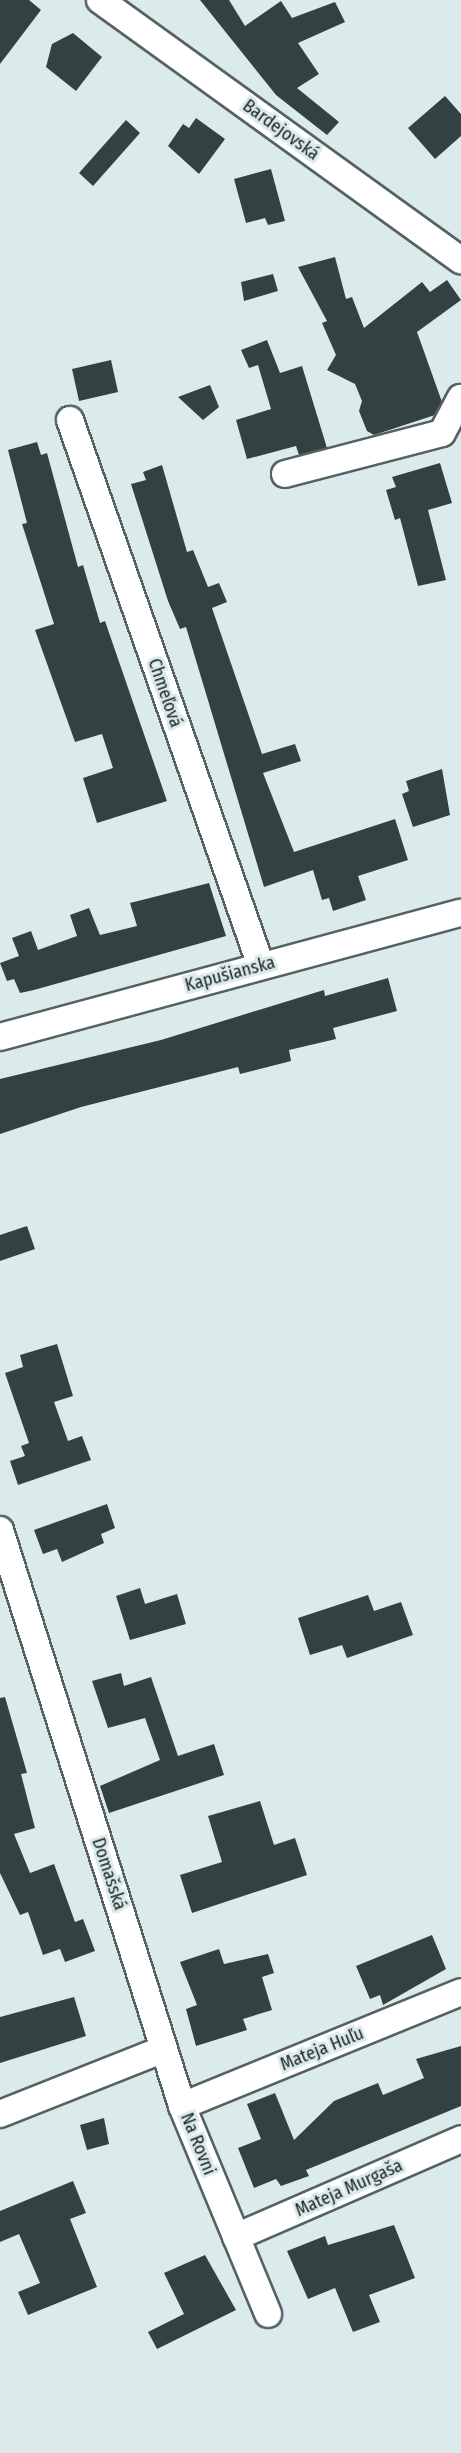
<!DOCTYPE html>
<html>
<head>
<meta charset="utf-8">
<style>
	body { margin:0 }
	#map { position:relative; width:461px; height:2453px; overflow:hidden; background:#dbebec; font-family:"Fira Sans Condensed",sans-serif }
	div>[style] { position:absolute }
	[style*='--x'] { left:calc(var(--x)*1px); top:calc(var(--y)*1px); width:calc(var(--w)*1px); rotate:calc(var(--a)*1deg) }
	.building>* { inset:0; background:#344142 }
	.roads { filter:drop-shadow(2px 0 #556264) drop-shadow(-2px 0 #556264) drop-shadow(0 2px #556264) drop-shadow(0 -2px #556264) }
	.street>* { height:26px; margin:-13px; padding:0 13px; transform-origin:13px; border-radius:13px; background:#fff }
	span { translate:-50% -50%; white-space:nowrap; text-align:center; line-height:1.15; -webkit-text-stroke:6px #dbebec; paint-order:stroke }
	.street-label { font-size:18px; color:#1c2222 }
</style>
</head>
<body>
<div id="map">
	<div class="building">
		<div style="clip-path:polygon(0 0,29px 0,41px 10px,0 64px)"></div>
		<div style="clip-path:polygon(200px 0,229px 0,245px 26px,281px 1px,292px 18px,335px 2px,345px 22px,298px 43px,319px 74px,297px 88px,339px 122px,327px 135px,276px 95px)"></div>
		<div style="clip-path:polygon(73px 33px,102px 57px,76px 91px,46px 67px,52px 44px)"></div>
		<div style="clip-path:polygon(445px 96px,461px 114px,461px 136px,435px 159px,408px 128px)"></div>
		<div style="clip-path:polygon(196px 118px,225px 139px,199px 174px,168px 146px,183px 124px,189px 128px)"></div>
		<div style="clip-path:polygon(126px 120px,140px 133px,93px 186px,79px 173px)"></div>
		<div style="clip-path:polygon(271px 169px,285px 221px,268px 225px,265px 218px,246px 223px,234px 179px)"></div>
		<div style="clip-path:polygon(335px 257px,346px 299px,352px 297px,364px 328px,422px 282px,430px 292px,447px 280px,461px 300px,417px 332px,442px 402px,435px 415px,374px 435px,367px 431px,359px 411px,362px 401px,355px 384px,327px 370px,336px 355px,322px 323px,327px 321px,298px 267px)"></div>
		<div style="clip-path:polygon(273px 274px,278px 291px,244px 301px,241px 282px)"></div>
		<div style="clip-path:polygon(267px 340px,280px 373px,302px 366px,327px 448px,299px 455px,296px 446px,247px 459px,236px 420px,271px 409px,258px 365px,249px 368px,241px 350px)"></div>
		<div style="clip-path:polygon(111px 360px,118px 392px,79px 401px,72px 369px)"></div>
		<div style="clip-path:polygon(210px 385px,219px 407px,203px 420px,178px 397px)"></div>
		<div style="clip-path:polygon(37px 442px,41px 455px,47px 453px,78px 567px,83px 565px,100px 623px,105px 621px,167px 801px,97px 823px,83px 778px,113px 768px,102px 734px,75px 742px,35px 630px,54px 624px,22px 524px,27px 523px,8px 450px)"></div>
		<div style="clip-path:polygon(440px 463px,452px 503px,428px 510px,446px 580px,418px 586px,400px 518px,395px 520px,386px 490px,396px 487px,392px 477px)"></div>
		<div style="clip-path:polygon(162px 465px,187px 552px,193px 550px,208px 587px,219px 583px,227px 602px,212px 608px,262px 754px,295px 744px,301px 761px,263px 773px,294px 852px,395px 819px,408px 860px,358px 876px,366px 900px,333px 911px,329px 898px,322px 900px,313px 870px,264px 887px,186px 627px,180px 629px,168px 601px,131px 484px,146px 480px,143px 472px)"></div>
		<div style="clip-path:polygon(442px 769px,450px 815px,413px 827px,402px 794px,409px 791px,406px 781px)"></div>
		<div style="clip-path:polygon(209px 883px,226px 936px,34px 990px,20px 993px,14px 979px,7px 981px,0 963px,19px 956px,12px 938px,31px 931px,38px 950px,77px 936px,70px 915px,89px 908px,100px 935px,137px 926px,130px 903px)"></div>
		<div style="clip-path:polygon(388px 978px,397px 1011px,333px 1028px,336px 1039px,289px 1050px,291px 1061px,240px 1074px,238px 1067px,81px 1107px,0 1134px,0 1079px,161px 1040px,324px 990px,325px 996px)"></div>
		<div style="clip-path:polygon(27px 1226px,35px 1249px,0 1261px,0 1235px)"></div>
		<div style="clip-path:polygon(57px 1344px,73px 1396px,54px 1402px,68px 1441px,82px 1436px,91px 1460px,18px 1485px,10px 1461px,25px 1456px,21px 1446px,29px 1443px,5px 1373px,23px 1367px,20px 1355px)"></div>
		<div style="clip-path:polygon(107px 1504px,115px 1528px,101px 1534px,104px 1543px,62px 1562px,57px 1549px,43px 1554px,34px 1530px)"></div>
		<div style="clip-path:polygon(140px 1588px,145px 1604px,177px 1594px,186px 1624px,130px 1640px,116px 1596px)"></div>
		<div style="clip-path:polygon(368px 1595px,374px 1611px,401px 1602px,413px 1635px,347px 1658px,342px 1645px,310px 1655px,298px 1618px)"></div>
		<div style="clip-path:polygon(121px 1673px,124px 1686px,151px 1677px,178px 1756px,214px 1744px,224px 1775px,109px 1813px,100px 1786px,160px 1760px,145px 1718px,108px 1728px,92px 1681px)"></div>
		<div style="clip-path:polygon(5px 1697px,27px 1773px,21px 1774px,35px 1828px,14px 1834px,30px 1873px,54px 1864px,75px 1922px,83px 1919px,95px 1951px,65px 1962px,60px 1949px,43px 1955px,28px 1912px,20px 1915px,0 1873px,0 1698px)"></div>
		<div style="clip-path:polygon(260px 1801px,274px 1845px,295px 1838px,307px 1875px,192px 1913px,180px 1875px,222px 1862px,208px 1816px)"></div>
		<div style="clip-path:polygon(432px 1935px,446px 1969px,383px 2005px,380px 1995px,370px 1999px,356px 1966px)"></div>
		<div style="clip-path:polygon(219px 1949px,224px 1964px,268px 1954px,274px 1973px,262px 1977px,272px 2010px,243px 2019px,247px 2030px,196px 2046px,186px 2009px,197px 2005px,180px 1962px)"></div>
		<div style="clip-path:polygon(74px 1997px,86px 2036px,0 2063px,0 2017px)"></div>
		<div style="clip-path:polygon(461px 2046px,461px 2106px,306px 2170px,309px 2176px,281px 2186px,276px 2179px,254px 2188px,238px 2148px,261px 2139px,247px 2104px,275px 2093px,294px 2140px,334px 2101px,378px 2083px,383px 2095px,424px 2078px,416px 2059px)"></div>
		<div style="clip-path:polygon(104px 2118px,109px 2144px,87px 2150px,80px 2125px)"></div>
		<div style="clip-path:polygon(73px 2181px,86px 2213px,70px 2219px,97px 2287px,28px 2315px,18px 2292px,40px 2283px,19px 2234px,0 2242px,0 2211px)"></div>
		<div style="clip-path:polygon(394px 2225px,415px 2278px,369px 2295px,380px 2322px,353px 2332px,335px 2288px,308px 2299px,287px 2251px,325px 2236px,328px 2245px)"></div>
		<div style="clip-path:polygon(205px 2255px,236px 2310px,157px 2349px,148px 2332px,184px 2314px,164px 2273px)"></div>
	</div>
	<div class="roads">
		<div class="street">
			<div style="--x:100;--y:0;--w:445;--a:35.8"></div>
			<div style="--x:70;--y:420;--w:578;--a:70.72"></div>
			<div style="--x:285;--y:474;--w:162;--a:-14.6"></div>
			<div style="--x:442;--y:433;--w:40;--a:-62"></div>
			<div style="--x:0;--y:1037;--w:477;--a:-15.1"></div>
			<div style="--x:0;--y:1530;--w:604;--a:72.46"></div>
			<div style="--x:182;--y:2106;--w:225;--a:67.5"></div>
			<div style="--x:182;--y:2106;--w:301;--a:-22.2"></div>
			<div style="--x:0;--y:2114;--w:176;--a:-21.6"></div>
			<div style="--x:236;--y:2237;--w:245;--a:-23.5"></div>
		</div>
	</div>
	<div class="street-label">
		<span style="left:281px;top:130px;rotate:36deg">Bardejovská</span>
		<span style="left:165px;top:693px;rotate:71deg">Chmeľová</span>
		<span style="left:230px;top:974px;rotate:-15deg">Kapušianska</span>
		<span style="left:109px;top:1874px;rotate:72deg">Domašská</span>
		<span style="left:322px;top:2049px;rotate:-22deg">Mateja Huľu</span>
		<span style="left:198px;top:2144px;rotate:68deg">Na Rovni</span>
		<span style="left:349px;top:2188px;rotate:-24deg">Mateja Murgaša</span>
	</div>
</div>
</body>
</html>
